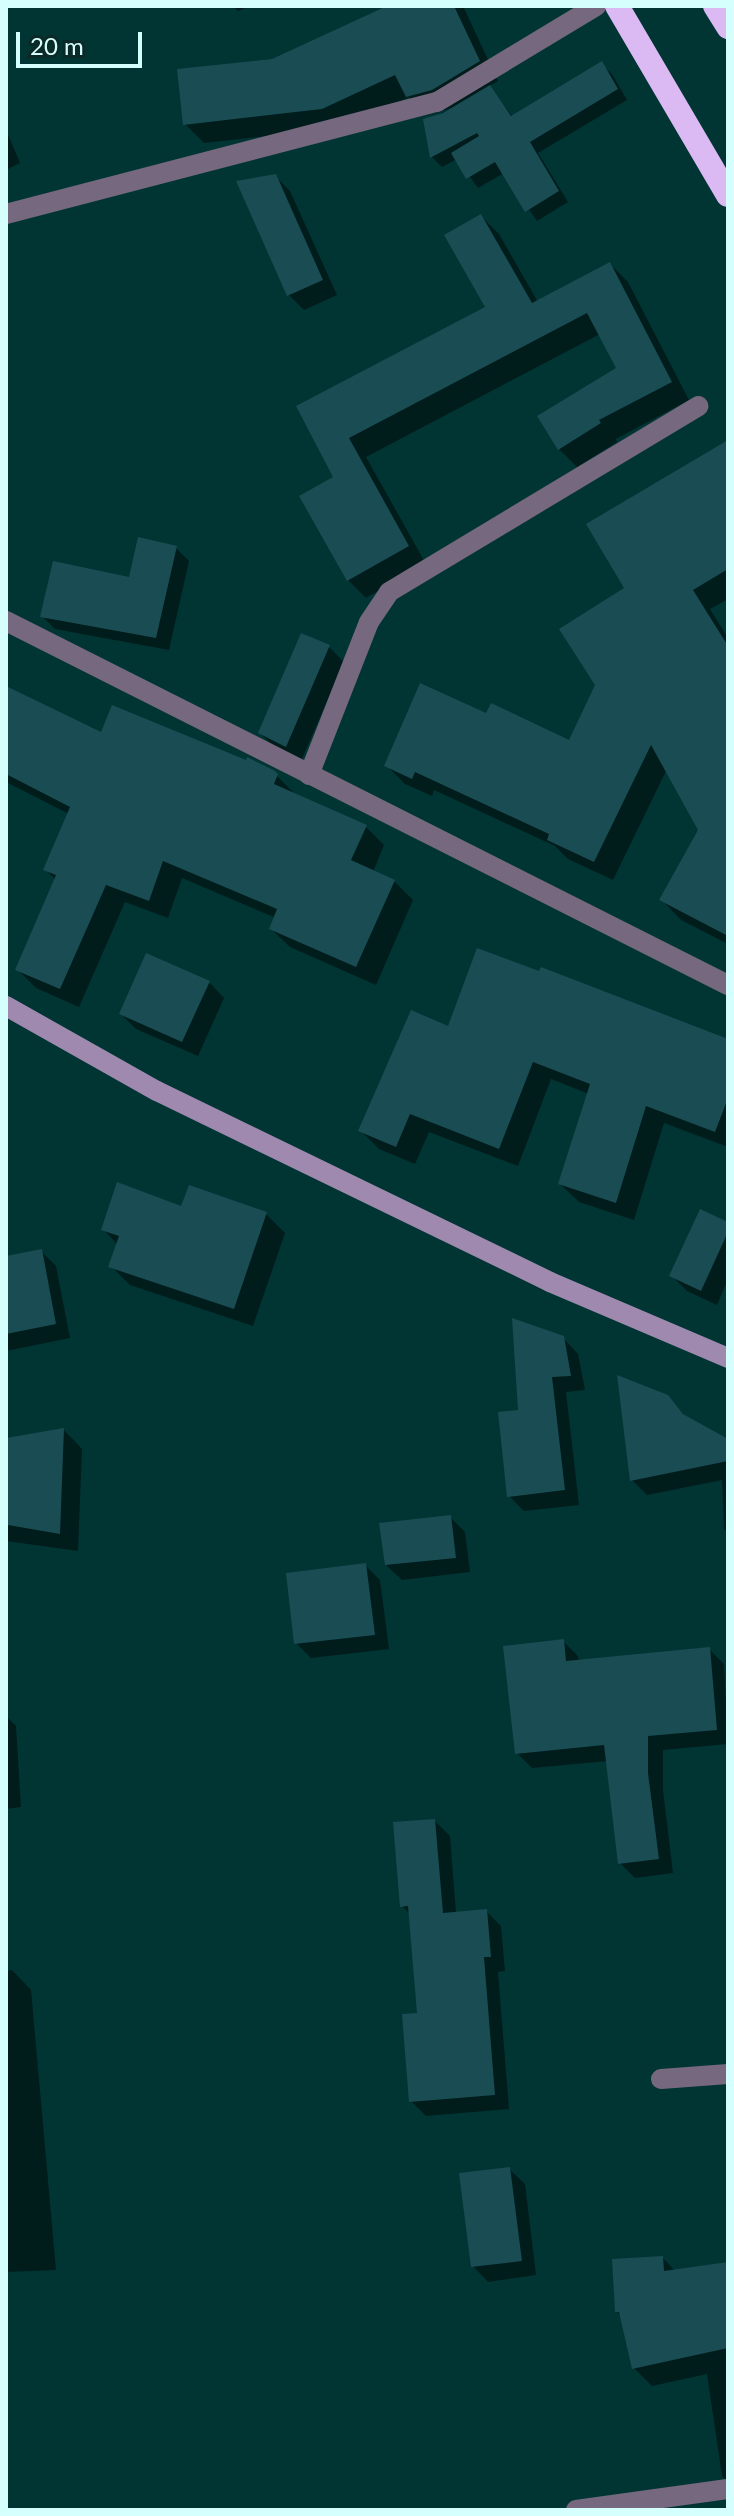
<!DOCTYPE html>
<html>
<head>
<meta charset="utf-8">
<style>
	body { margin:0 }
	#map { position:relative; width:734px; height:2516px; overflow:hidden; background:#003534; font-family:Lato,sans-serif }
	div>[style] { position:absolute }
	[style*='--x'] { left:calc(var(--x)*1px); top:calc(var(--y)*1px); width:calc(var(--w)*1px); rotate:calc(var(--a)*1deg) }
	.shadow>* { inset:0; background:#0007 }
	.building>* { inset:0; background:#1a4c54 }
	.street>* { height:20px; margin:-10px; padding:0 10px; transform-origin:10px; border-radius:10px; background:#76687f }
	.secondary>* { height:20px; margin:-10px; padding:0 10px; transform-origin:10px; border-radius:10px; background:#9f89ae }
	.highway>* { height:24px; margin:-12px; padding:0 12px; transform-origin:12px; border-radius:12px; background:#dbb9f3 }
	span { translate:-50% -50%; white-space:nowrap; text-align:center; line-height:1.15; -webkit-text-stroke:6px #0c2928; paint-order:stroke }
	.frame { position:absolute; inset:0; border:8px solid #d5fffc; pointer-events:none }
	.scale { position:absolute; left:16px; top:32px; width:126px; height:36px; box-sizing:border-box; border:4px solid #d5fffc; border-top:0; padding-left:10px; font-size:24px; line-height:28px; white-space:nowrap; color:#d5fffc; -webkit-text-stroke:6px #0c2928; paint-order:stroke }
</style>
</head>
<body>
<div id="map">
	<div class="shadow">
		<div style="clip-path:polygon(233px 6px,250px 6px,238px 11px)"></div>
		<div style="clip-path:polygon(392px 6px,463px 6px,498px 81px,489px 86px,513px 117px,601px 64px,612px 74px,627px 100px,538px 153px,568px 202px,537px 221px,504px 173px,478px 188px,457px 159px,442px 167px,432px 157px,426px 120px,453px 108px,427px 115px,409px 97px,342px 128px,204px 143px,185px 124px,273px 61px)"></div>
		<div style="clip-path:polygon(6px 130px,20px 163px,6px 170px)"></div>
		<div style="clip-path:polygon(275px 176px,290px 191px,337px 295px,304px 310px,289px 295px)"></div>
		<div style="clip-path:polygon(481px 216px,499px 234px,538px 302px,610px 264px,628px 282px,689px 400px,616px 439px,617px 442px,577px 467px,559px 449px,618px 369px,600px 334px,366px 457px,426px 564px,366px 598px,348px 580px,336px 478px,298px 407px,487px 308px)"></div>
		<div style="clip-path:polygon(728px 442px,728px 599px,710px 609px,728px 638px,728px 944px,681px 920px,662px 900px,716px 847px,667px 769px,613px 880px,568px 859px,555px 846px,434px 790px,432px 796px,405px 784px,386px 765px,487px 715px,570px 742px,598px 685px,627px 589px)"></div>
		<div style="clip-path:polygon(176px 548px,189px 561px,169px 650px,55px 629px,43px 617px,130px 580px)"></div>
		<div style="clip-path:polygon(329px 647px,344px 662px,301px 761px,275px 748px,260px 733px)"></div>
		<div style="clip-path:polygon(6px 694px,102px 735px,274px 773px,294px 793px,365px 826px,384px 845px,373px 872px,394px 881px,413px 900px,376px 985px,290px 947px,271px 929px,276px 918px,182px 878px,168px 918px,125px 902px,79px 1007px,36px 988px,17px 969px,56px 880px,46px 870px,69px 814px,6px 782px)"></div>
		<div style="clip-path:polygon(209px 982px,224px 998px,198px 1056px,136px 1029px,121px 1014px)"></div>
		<div style="clip-path:polygon(450px 1028px,728px 1041px,728px 1147px,664px 1123px,634px 1220px,579px 1202px,560px 1184px,589px 1094px,551px 1079px,518px 1166px,429px 1132px,415px 1164px,379px 1149px,360px 1130px)"></div>
		<div style="clip-path:polygon(183px 1209px,266px 1214px,285px 1233px,253px 1326px,130px 1285px,111px 1266px,118px 1245px,103px 1229px)"></div>
		<div style="clip-path:polygon(728px 1224px,728px 1279px,717px 1305px,687px 1291px,672px 1276px)"></div>
		<div style="clip-path:polygon(41px 1251px,56px 1266px,70px 1338px,6px 1351px,6px 1258px)"></div>
		<div style="clip-path:polygon(563px 1338px,578px 1354px,585px 1390px,566px 1392px,579px 1505px,524px 1511px,509px 1496px,520px 1411px)"></div>
		<div style="clip-path:polygon(667px 1396px,688px 1419px,728px 1441px,728px 1533px,724px 1529px,722px 1480px,647px 1495px,632px 1480px)"></div>
		<div style="clip-path:polygon(6px 1428px,9px 1440px,64px 1430px,82px 1449px,78px 1551px,6px 1541px)"></div>
		<div style="clip-path:polygon(450px 1517px,465px 1532px,470px 1572px,402px 1580px,386px 1565px)"></div>
		<div style="clip-path:polygon(365px 1565px,380px 1580px,389px 1649px,311px 1658px,296px 1643px)"></div>
		<div style="clip-path:polygon(563px 1641px,578px 1656px,579px 1661px,709px 1649px,724px 1664px,728px 1744px,663px 1750px,663px 1790px,673px 1873px,635px 1878px,620px 1863px,608px 1761px,532px 1768px,517px 1753px)"></div>
		<div style="clip-path:polygon(6px 1716px,16px 1726px,21px 1807px,6px 1809px)"></div>
		<div style="clip-path:polygon(435px 1821px,450px 1836px,456px 1913px,486px 1911px,501px 1926px,505px 1971px,498px 1972px,509px 2109px,426px 2116px,411px 2101px,419px 2015px,411px 1915px,402px 1906px)"></div>
		<div style="clip-path:polygon(12px 1970px,31px 1990px,56px 2270px,6px 2272px,6px 1971px)"></div>
		<div style="clip-path:polygon(509px 2169px,525px 2184px,536px 2275px,488px 2282px,473px 2266px)"></div>
		<div style="clip-path:polygon(663px 2258px,675px 2271px,728px 2264px,728px 2482px,722px 2476px,707px 2374px,652px 2386px,634px 2368px,623px 2317px,617px 2312px)"></div>
	</div>
	<div class="building">
		<div style="clip-path:polygon(387px 6px,454px 6px,480px 61px,432px 90px,406px 97px,395px 75px,322px 109px,183px 125px,177px 69px,272px 59px)"></div>
		<div style="clip-path:polygon(602px 61px,618px 89px,530px 142px,559px 191px,525px 212px,495px 162px,466px 179px,451px 153px,479px 136px,477px 133px,430px 158px,423px 119px,443px 113px,490px 85px,511px 116px)"></div>
		<div style="clip-path:polygon(276px 174px,323px 280px,287px 296px,236px 181px)"></div>
		<div style="clip-path:polygon(481px 214px,532px 303px,610px 262px,672px 382px,599px 420px,601px 423px,558px 450px,537px 416px,616px 368px,587px 313px,349px 438px,409px 546px,347px 581px,299px 496px,333px 477px,296px 406px,485px 307px,444px 235px)"></div>
		<div style="clip-path:polygon(728px 440px,728px 569px,693px 590px,728px 646px,728px 936px,659px 900px,698px 830px,651px 745px,594px 862px,547px 840px,549px 834px,415px 772px,412px 779px,384px 766px,420px 683px,486px 713px,491px 703px,569px 740px,595px 685px,559px 629px,624px 588px,586px 524px)"></div>
		<div style="clip-path:polygon(138px 537px,177px 546px,156px 638px,40px 617px,53px 561px,129px 577px)"></div>
		<div style="clip-path:polygon(301px 633px,330px 645px,286px 747px,258px 733px)"></div>
		<div style="clip-path:polygon(6px 686px,101px 732px,112px 705px,246px 760px,247px 757px,275px 771px,278px 774px,274px 784px,367px 825px,351px 860px,395px 880px,356px 967px,269px 929px,277px 909px,163px 861px,149px 901px,106px 885px,60px 989px,15px 970px,56px 875px,43px 870px,70px 807px,6px 774px)"></div>
		<div style="clip-path:polygon(477px 948px,539px 971px,541px 967px,728px 1039px,728px 1098px,715px 1132px,646px 1106px,616px 1203px,558px 1184px,590px 1084px,533px 1062px,499px 1149px,410px 1114px,396px 1147px,358px 1131px,411px 1010px,448px 1026px)"></div>
		<div style="clip-path:polygon(146px 953px,210px 981px,182px 1042px,119px 1014px)"></div>
		<div style="clip-path:polygon(117px 1182px,181px 1206px,189px 1185px,267px 1212px,234px 1309px,108px 1267px,119px 1236px,101px 1230px)"></div>
		<div style="clip-path:polygon(700px 1209px,728px 1222px,728px 1232px,701px 1291px,669px 1276px)"></div>
		<div style="clip-path:polygon(42px 1249px,56px 1324px,6px 1334px,6px 1256px)"></div>
		<div style="clip-path:polygon(512px 1318px,564px 1336px,571px 1376px,552px 1377px,565px 1490px,507px 1497px,498px 1412px,518px 1410px)"></div>
		<div style="clip-path:polygon(617px 1375px,668px 1395px,683px 1414px,728px 1439px,728px 1461px,630px 1481px)"></div>
		<div style="clip-path:polygon(64px 1428px,60px 1534px,8px 1525px,6px 1438px)"></div>
		<div style="clip-path:polygon(451px 1515px,456px 1558px,385px 1565px,379px 1523px)"></div>
		<div style="clip-path:polygon(366px 1563px,375px 1635px,294px 1644px,286px 1573px)"></div>
		<div style="clip-path:polygon(564px 1639px,566px 1661px,710px 1647px,717px 1730px,648px 1736px,648px 1773px,659px 1859px,618px 1864px,604px 1745px,515px 1754px,503px 1646px)"></div>
		<div style="clip-path:polygon(435px 1819px,443px 1913px,487px 1909px,491px 1957px,484px 1957px,495px 2095px,409px 2102px,402px 2014px,417px 2013px,408px 1906px,400px 1907px,393px 1822px)"></div>
		<div style="clip-path:polygon(510px 2167px,522px 2261px,471px 2267px,459px 2173px)"></div>
		<div style="clip-path:polygon(663px 2256px,664px 2271px,728px 2262px,728px 2348px,632px 2369px,619px 2312px,615px 2312px,612px 2259px)"></div>
	</div>
	<div class="street">
		<div style="--x:6;--y:214;--w:445;--a:-14.6"></div>
		<div style="--x:437;--y:102;--w:186;--a:-31.1"></div>
		<div style="--x:6;--y:621;--w:809;--a:26.76"></div>
		<div style="--x:309;--y:775;--w:164;--a:-68.6"></div>
		<div style="--x:369;--y:622;--w:36;--a:-56"></div>
		<div style="--x:389;--y:592;--w:361;--a:-31"></div>
		<div style="--x:661;--y:2079;--w:67;--a:-4.3"></div>
		<div style="--x:576;--y:2510;--w:153;--a:-7.9"></div>
	</div>
	<div class="secondary">
		<div style="--x:6;--y:1006;--w:173;--a:29.4"></div>
		<div style="--x:157;--y:1091;--w:437;--a:25.9"></div>
		<div style="--x:550;--y:1282;--w:194;--a:23.1"></div>
	</div>
	<div class="highway">
		<div style="--x:617;--y:6;--w:219;--a:59.6"></div>
		<div style="--x:715;--y:6;--w:25;--a:58"></div>
	</div>
	<div class="frame"></div>
	<div class="scale">20 m</div>
</div>
</body>
</html>
